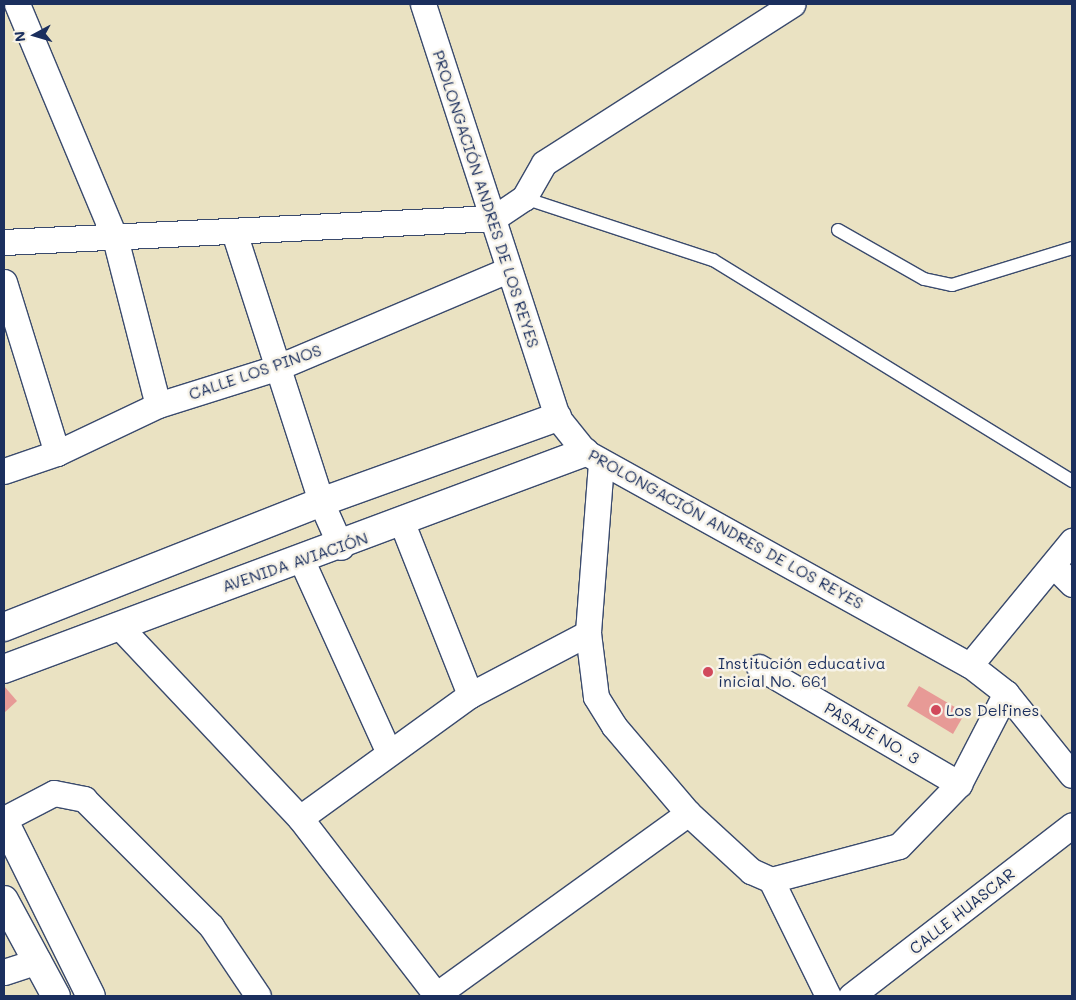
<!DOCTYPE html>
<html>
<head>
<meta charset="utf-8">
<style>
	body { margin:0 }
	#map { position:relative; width:1076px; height:1000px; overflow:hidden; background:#eae2c2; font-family:Mali,sans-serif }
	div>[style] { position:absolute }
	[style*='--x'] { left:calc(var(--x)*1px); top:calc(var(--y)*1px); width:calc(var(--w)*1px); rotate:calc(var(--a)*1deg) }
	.building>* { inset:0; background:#e79a96 }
	.roads { filter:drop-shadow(1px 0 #3a4a6d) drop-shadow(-1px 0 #3a4a6d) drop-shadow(0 1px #3a4a6d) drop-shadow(0 -1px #3a4a6d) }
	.service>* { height:12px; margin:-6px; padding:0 6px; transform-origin:6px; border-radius:6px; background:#fff }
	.minor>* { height:25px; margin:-12.5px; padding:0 12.5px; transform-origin:12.5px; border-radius:12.5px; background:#fff }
	.tertiary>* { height:28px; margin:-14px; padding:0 14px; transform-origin:14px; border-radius:14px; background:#fff }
	.secondary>* { height:28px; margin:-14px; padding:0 14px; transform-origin:14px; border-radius:14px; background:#fff }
	.dots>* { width:14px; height:14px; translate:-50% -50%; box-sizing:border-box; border:2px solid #f7f3e8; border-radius:50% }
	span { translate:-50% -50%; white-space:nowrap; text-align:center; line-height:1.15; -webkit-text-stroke:5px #f7f3e8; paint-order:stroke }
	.street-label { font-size:16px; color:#1b2f5e }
	.poi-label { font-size:16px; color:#1b2f5e }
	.left { translate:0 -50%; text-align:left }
	.frame { position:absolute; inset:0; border:5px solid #1b2f5e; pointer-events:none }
	.north { position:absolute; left:10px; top:10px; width:50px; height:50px; -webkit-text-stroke:4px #f7f3e8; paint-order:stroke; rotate:264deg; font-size:14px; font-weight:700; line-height:20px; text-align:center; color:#1b2f5e }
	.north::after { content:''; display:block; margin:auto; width:18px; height:22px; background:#1b2f5e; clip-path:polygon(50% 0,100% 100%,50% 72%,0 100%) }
</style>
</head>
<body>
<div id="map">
	<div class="building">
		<div style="clip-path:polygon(4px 686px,17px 701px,4px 713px)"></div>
		<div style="clip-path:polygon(919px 686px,965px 713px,953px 734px,907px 706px)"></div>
	</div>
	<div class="roads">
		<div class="service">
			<div style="--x:524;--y:198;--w:199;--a:18.2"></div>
			<div style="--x:713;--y:260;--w:422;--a:31.6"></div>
			<div style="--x:838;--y:230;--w:99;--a:29.7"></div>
			<div style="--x:924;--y:279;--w:29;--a:12"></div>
			<div style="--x:952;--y:285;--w:126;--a:-17.1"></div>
		</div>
		<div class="minor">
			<div style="--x:17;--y:4;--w:254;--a:67.3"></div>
			<div style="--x:115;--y:238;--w:172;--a:75.6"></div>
			<div style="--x:423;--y:4;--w:434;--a:72"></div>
			<div style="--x:557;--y:417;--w:45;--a:51.3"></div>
			<div style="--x:585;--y:452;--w:440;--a:29"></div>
			<div style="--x:970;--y:665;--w:46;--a:37.9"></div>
			<div style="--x:1006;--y:693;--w:105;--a:51.2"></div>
			<div style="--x:234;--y:232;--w:284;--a:72.1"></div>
			<div style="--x:321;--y:502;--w:49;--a:66"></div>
			<div style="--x:4;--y:242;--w:491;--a:-2.8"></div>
			<div style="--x:494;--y:218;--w:36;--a:-34"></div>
			<div style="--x:524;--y:198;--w:40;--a:-60.3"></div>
			<div style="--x:544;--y:163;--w:295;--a:-32.6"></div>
			<div style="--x:4;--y:282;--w:179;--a:72.8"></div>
			<div style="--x:601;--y:463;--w:170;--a:94.4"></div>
			<div style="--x:588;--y:633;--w:64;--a:82.9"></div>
			<div style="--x:596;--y:697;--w:34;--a:58"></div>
			<div style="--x:614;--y:726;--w:114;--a:49.6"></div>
			<div style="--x:688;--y:813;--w:86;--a:42.6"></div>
			<div style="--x:751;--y:871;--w:22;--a:24"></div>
			<div style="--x:771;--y:880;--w:132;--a:-14.9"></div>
			<div style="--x:899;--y:846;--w:86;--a:-45.9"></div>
			<div style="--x:959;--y:784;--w:102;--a:-62.7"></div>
			<div style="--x:4;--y:471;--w:56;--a:-18.8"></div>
			<div style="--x:57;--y:453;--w:112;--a:-25.4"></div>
			<div style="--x:158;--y:405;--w:124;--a:-17.4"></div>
			<div style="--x:276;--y:368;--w:250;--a:-22.9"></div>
			<div style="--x:402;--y:523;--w:185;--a:68.4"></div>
			<div style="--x:301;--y:559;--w:211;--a:65.6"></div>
			<div style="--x:1055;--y:567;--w:24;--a:45"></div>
			<div style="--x:118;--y:625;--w:265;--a:46.7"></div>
			<div style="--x:300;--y:818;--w:225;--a:52.4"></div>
			<div style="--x:970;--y:665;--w:161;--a:-50.6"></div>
			<div style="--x:759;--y:667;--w:232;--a:30.3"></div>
			<div style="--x:300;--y:818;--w:210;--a:-35.9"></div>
			<div style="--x:470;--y:695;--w:133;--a:-27.7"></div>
			<div style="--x:4;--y:819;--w:56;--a:-27.5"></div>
			<div style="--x:54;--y:793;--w:31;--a:11"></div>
			<div style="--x:84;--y:799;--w:180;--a:45"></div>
			<div style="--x:211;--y:926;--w:84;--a:56.1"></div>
			<div style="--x:771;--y:880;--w:129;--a:63.8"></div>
			<div style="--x:4;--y:972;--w:36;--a:-18"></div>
			<div style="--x:436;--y:995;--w:311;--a:-35.8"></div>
			<div style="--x:851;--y:996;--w:279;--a:-37.7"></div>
		</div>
		<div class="tertiary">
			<div style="--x:4;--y:627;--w:341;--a:-21.5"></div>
			<div style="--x:321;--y:502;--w:251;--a:-19.8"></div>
			<div style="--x:4;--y:669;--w:620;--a:-20.48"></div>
		</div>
		<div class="secondary">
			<div style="--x:4;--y:821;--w:195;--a:63.6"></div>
			<div style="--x:4;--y:900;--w:109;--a:61.6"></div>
		</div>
	</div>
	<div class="dots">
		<div style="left:708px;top:672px;background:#d1495b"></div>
		<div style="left:936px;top:710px;background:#d1495b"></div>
	</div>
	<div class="street-label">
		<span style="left:486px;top:199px;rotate:72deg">PROLONGACIÓN ANDRES DE LOS REYES</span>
		<span style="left:255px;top:372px;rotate:-19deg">CALLE LOS PINOS</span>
		<span style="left:726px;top:529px;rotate:29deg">PROLONGACIÓN ANDRES DE LOS REYES</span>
		<span style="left:295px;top:562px;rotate:-19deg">AVENIDA AVIACIÓN</span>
		<span style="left:872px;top:733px;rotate:30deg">PASAJE NO. 3</span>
		<span style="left:962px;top:911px;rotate:-38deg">CALLE HUASCAR</span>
	</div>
	<div class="poi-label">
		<span class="left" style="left:718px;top:672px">Institución educativa<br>inicial No. 661</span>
		<span class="left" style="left:946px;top:710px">Los Delfines</span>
	</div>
	<div class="frame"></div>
	<div class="north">N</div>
</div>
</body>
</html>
